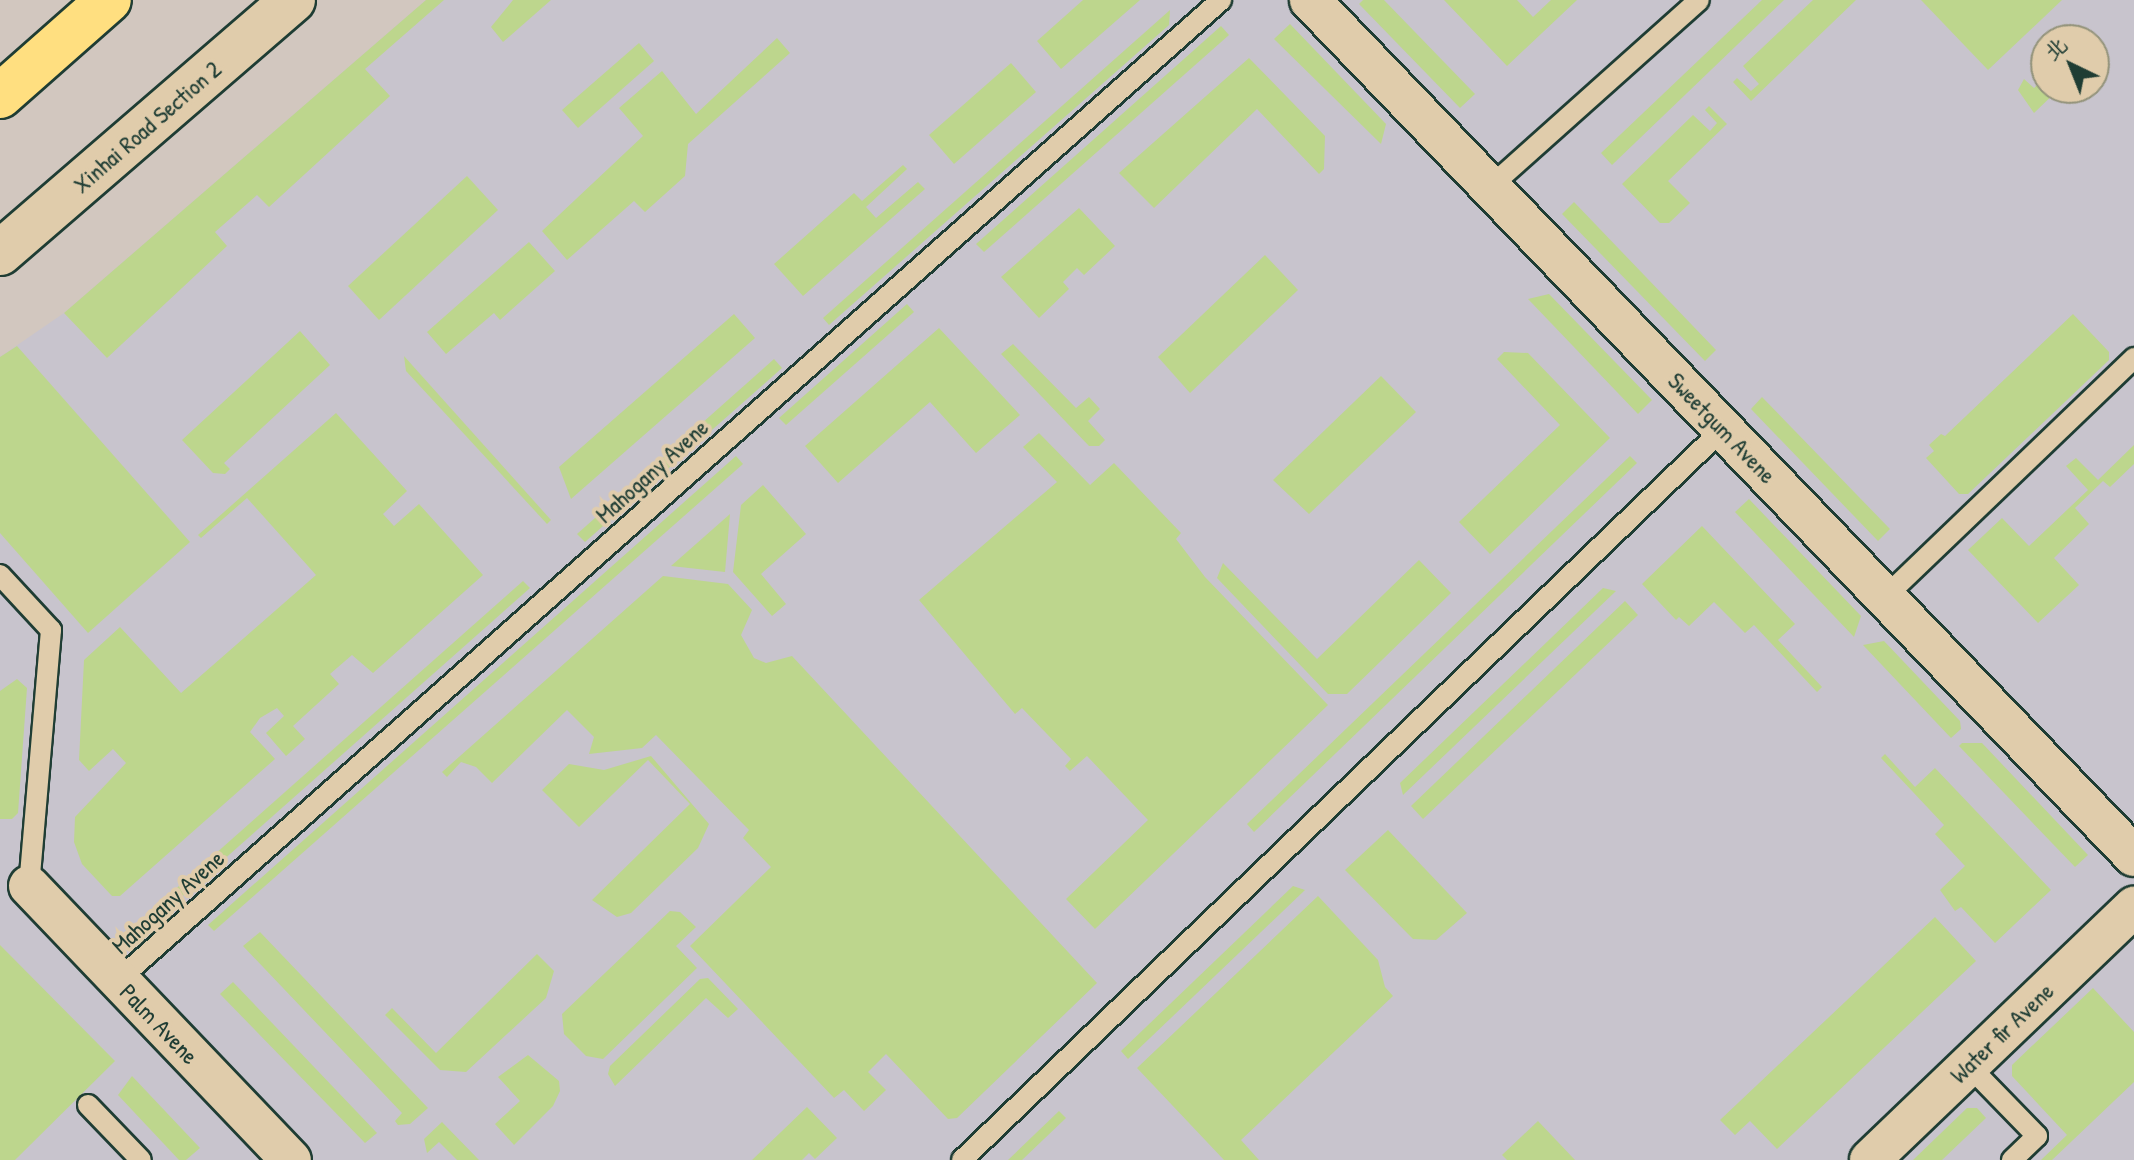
<!DOCTYPE html>
<html>
<head>
<meta charset="utf-8">
<style>
	body { margin:0 }
	#map { position:relative; width:2134px; height:1160px; overflow:hidden; background:#d2c7bf; font-family:"Patrick Hand","LXGW WenKai TC",sans-serif }
	div>[style] { position:absolute }
	[style*='--x'] { left:calc(var(--x)*1px); top:calc(var(--y)*1px); width:calc(var(--w)*1px); rotate:calc(var(--a)*1deg) }
	.built>* { inset:0; background:#c8c4cd }
	.green>* { inset:0; background:#bdd68d }
	.roads { filter:drop-shadow(2px 0 #1f3d34) drop-shadow(-2px 0 #1f3d34) drop-shadow(0 2px #1f3d34) drop-shadow(0 -2px #1f3d34) }
	.lane>* { height:20px; margin:-10px; padding:0 10px; transform-origin:10px; border-radius:10px; background:#e0ccab }
	.street>* { height:40px; margin:-20px; padding:0 20px; transform-origin:20px; border-radius:20px; background:#e0ccab }
	.secondary>* { height:44px; margin:-22px; padding:0 22px; transform-origin:22px; border-radius:22px; background:#e0ccab }
	.primary>* { height:44px; margin:-22px; padding:0 22px; transform-origin:22px; border-radius:22px; background:#ffdf80 }
	span { translate:-50% -50%; white-space:nowrap; text-align:center; line-height:1.15; -webkit-text-stroke:8px #e0ccab; paint-order:stroke }
	.street-label { font-size:24px; color:#1f3d34 }
	.north { position:absolute; left:2030px; top:24px; width:80px; height:80px; box-sizing:border-box; background:#e0ccab; border:2px solid #93937b; border-radius:50%; rotate:317deg; font-size:22px; font-weight:700; line-height:32px; text-align:center; color:#1f3d34 }
	.north::after { content:''; display:block; margin:auto; width:28px; height:36px; background:#1f3d34; clip-path:polygon(50% 0,100% 100%,50% 72%,0 100%) }
</style>
</head>
<body>
<div id="map">
	<div class="built">
		<div style="clip-path:polygon(evenodd,426px 0,2134px 0,2134px 1160px,0 1160px,0 357px,64px 313px,426px 0,2046px 40px,2094px 40px,2094px 88px,2046px 88px,2046px 40px)"></div>
	</div>
	<div class="green">
		<div style="clip-path:polygon(426px 0,444px 0,365px 69px,390px 96px,269px 207px,257px 195px,215px 232px,227px 246px,107px 358px,64px 313px)"></div>
		<div style="clip-path:polygon(513px 0,551px 0,503px 42px,491px 27px)"></div>
		<div style="clip-path:polygon(1083px 0,1140px 0,1061px 69px,1037px 41px)"></div>
		<div style="clip-path:polygon(1363px 0,1384px 0,1475px 94px,1460px 108px,1359px 4px)"></div>
		<div style="clip-path:polygon(1444px 0,1517px 0,1533px 17px,1551px 0,1577px 0,1507px 66px)"></div>
		<div style="clip-path:polygon(1762px 0,1784px 0,1612px 165px,1601px 153px)"></div>
		<div style="clip-path:polygon(1813px 0,1856px 0,1751px 101px,1733px 82px,1737px 78px,1751px 91px,1759px 84px,1743px 66px)"></div>
		<div style="clip-path:polygon(1921px 0,2062px 0,1988px 70px)"></div>
		<div style="clip-path:polygon(1170px 10px,1169px 25px,829px 325px,823px 318px)"></div>
		<div style="clip-path:polygon(1290px 24px,1386px 124px,1381px 144px,1274px 39px)"></div>
		<div style="clip-path:polygon(1221px 26px,1229px 35px,984px 252px,976px 244px)"></div>
		<div style="clip-path:polygon(777px 38px,790px 53px,688px 144px,685px 176px,645px 212px,634px 201px,567px 260px,542px 231px,643px 136px,619px 108px,662px 71px,696px 114px)"></div>
		<div style="clip-path:polygon(639px 43px,654px 61px,578px 128px,562px 110px)"></div>
		<div style="clip-path:polygon(1249px 58px,1325px 136px,1324px 169px,1319px 174px,1257px 109px,1154px 208px,1119px 173px)"></div>
		<div style="clip-path:polygon(1011px 63px,1036px 92px,954px 164px,929px 135px)"></div>
		<div style="clip-path:polygon(2046px 77px,2046px 88px,2060px 88px,2034px 113px,2018px 90px,2024px 79px,2034px 88px)"></div>
		<div style="clip-path:polygon(1709px 106px,1727px 124px,1668px 181px,1690px 203px,1669px 223px,1660px 223px,1622px 184px,1693px 115px,1710px 131px,1717px 123px,1705px 110px)"></div>
		<div style="clip-path:polygon(903px 165px,907px 169px,866px 207px,876px 218px,918px 182px,925px 189px,803px 296px,774px 264px,854px 193px,862px 201px)"></div>
		<div style="clip-path:polygon(467px 176px,498px 210px,379px 320px,348px 286px)"></div>
		<div style="clip-path:polygon(1574px 202px,1716px 350px,1705px 361px,1562px 214px)"></div>
		<div style="clip-path:polygon(1079px 208px,1115px 246px,1084px 275px,1077px 268px,1063px 282px,1069px 289px,1039px 318px,1001px 277px)"></div>
		<div style="clip-path:polygon(529px 242px,555px 271px,500px 320px,494px 313px,446px 354px,427px 332px)"></div>
		<div style="clip-path:polygon(1265px 255px,1298px 290px,1190px 393px,1158px 357px)"></div>
		<div style="clip-path:polygon(1549px 294px,1652px 400px,1638px 414px,1528px 299px)"></div>
		<div style="clip-path:polygon(907px 304px,914px 312px,786px 425px,779px 418px)"></div>
		<div style="clip-path:polygon(734px 314px,755px 338px,571px 499px,559px 467px)"></div>
		<div style="clip-path:polygon(2073px 314px,2109px 352px,2109px 360px,1968px 494px,1959px 494px,1926px 458px,1934px 451px,1929px 445px,1941px 434px,1945px 436px)"></div>
		<div style="clip-path:polygon(939px 328px,1020px 415px,976px 453px,930px 402px,838px 483px,805px 446px)"></div>
		<div style="clip-path:polygon(300px 331px,330px 365px,224px 463px,230px 469px,225px 474px,213px 473px,182px 440px)"></div>
		<div style="clip-path:polygon(1013px 344px,1076px 408px,1089px 397px,1100px 409px,1088px 421px,1105px 440px,1099px 446px,1089px 446px,1001px 354px)"></div>
		<div style="clip-path:polygon(17px 346px,190px 542px,88px 633px,0 533px,0 357px)"></div>
		<div style="clip-path:polygon(1504px 352px,1528px 353px,1610px 438px,1490px 554px,1459px 522px,1560px 425px,1497px 359px)"></div>
		<div style="clip-path:polygon(404px 356px,551px 520px,547px 524px,406px 371px)"></div>
		<div style="clip-path:polygon(774px 359px,782px 368px,585px 542px,577px 534px)"></div>
		<div style="clip-path:polygon(1381px 376px,1416px 412px,1309px 514px,1273px 480px)"></div>
		<div style="clip-path:polygon(1762px 397px,1890px 529px,1878px 541px,1751px 409px)"></div>
		<div style="clip-path:polygon(336px 413px,407px 491px,383px 514px,394px 526px,419px 504px,483px 575px,373px 673px,352px 655px,330px 674px,339px 684px,293px 726px,305px 739px,286px 756px,266px 733px,284px 716px,277px 708px,260px 718px,250px 732px,275px 759px,120px 896px,112px 896px,82px 864px,74px 842px,75px 817px,126px 763px,113px 749px,89px 771px,79px 760px,84px 660px,120px 627px,181px 693px,316px 575px,247px 498px,201px 538px,198px 535px)"></div>
		<div style="clip-path:polygon(1039px 433px,1090px 485px,1114px 463px,1181px 533px,1176px 539px,1205px 577px,1328px 705px,1095px 929px,1066px 899px,1148px 820px,1087px 756px,1070px 771px,1065px 766px,1071px 759px,1022px 708px,1015px 714px,919px 600px,1057px 482px,1023px 447px)"></div>
		<div style="clip-path:polygon(2134px 445px,2134px 464px,2110px 487px,2103px 481px,2075px 508px,2089px 524px,2054px 558px,2079px 585px,2038px 623px,1968px 550px,2002px 518px,2029px 546px,2088px 490px,2066px 466px,2076px 458px,2098px 480px)"></div>
		<div style="clip-path:polygon(736px 456px,743px 464px,214px 931px,208px 925px)"></div>
		<div style="clip-path:polygon(1630px 456px,1637px 463px,1254px 832px,1247px 824px)"></div>
		<div style="clip-path:polygon(763px 485px,806px 534px,761px 574px,786px 604px,772px 616px,733px 572px,741px 505px)"></div>
		<div style="clip-path:polygon(1749px 499px,1861px 616px,1854px 637px,1735px 512px)"></div>
		<div style="clip-path:polygon(730px 514px,725px 572px,671px 566px)"></div>
		<div style="clip-path:polygon(1702px 526px,1795px 624px,1778px 640px,1822px 687px,1817px 692px,1754px 625px,1745px 633px,1714px 602px,1689px 626px,1679px 617px,1676px 620px,1642px 584px)"></div>
		<div style="clip-path:polygon(1419px 560px,1451px 593px,1347px 694px,1328px 694px,1217px 578px,1223px 563px,1317px 659px)"></div>
		<div style="clip-path:polygon(663px 576px,728px 584px,752px 610px,741px 635px,754px 658px,766px 663px,792px 656px,1097px 983px,957px 1118px,948px 1119px,886px 1054px,868px 1072px,886px 1090px,864px 1111px,844px 1090px,834px 1098px,690px 946px,771px 867px,743px 838px,749px 830px,656px 735px,642px 748px,589px 754px,594px 737px,567px 710px,492px 783px,476px 767px,461px 762px,447px 777px,442px 772px)"></div>
		<div style="clip-path:polygon(523px 581px,530px 588px,159px 917px,153px 909px)"></div>
		<div style="clip-path:polygon(1603px 588px,1616px 591px,1403px 795px,1400px 783px)"></div>
		<div style="clip-path:polygon(1625px 601px,1638px 615px,1423px 819px,1411px 806px)"></div>
		<div style="clip-path:polygon(1884px 641px,1960px 721px,1961px 729px,1951px 738px,1863px 645px)"></div>
		<div style="clip-path:polygon(17px 679px,27px 688px,18px 813px,12px 819px,0 819px,0 691px)"></div>
		<div style="clip-path:polygon(1962px 743px,1982px 743px,2088px 855px,2075px 867px,1959px 746px)"></div>
		<div style="clip-path:polygon(1885px 754px,1915px 787px,1935px 768px,2051px 890px,1995px 943px,1961px 907px,1955px 911px,1940px 890px,1965px 866px,1935px 834px,1944px 825px,1881px 758px)"></div>
		<div style="clip-path:polygon(651px 756px,709px 824px,698px 848px,631px 913px,617px 917px,592px 900px,690px 804px,648px 760px,579px 827px,542px 790px,569px 764px,604px 770px)"></div>
		<div style="clip-path:polygon(1388px 830px,1467px 913px,1436px 940px,1413px 939px,1345px 870px)"></div>
		<div style="clip-path:polygon(1293px 886px,1305px 890px,1128px 1059px,1121px 1051px)"></div>
		<div style="clip-path:polygon(1318px 896px,1378px 960px,1385px 987px,1393px 996px,1241px 1140px,1259px 1160px,1224px 1160px,1137px 1068px)"></div>
		<div style="clip-path:polygon(670px 911px,680px 912px,696px 927px,676px 946px,697px 968px,603px 1059px,586px 1056px,564px 1034px,562px 1014px)"></div>
		<div style="clip-path:polygon(1935px 917px,1976px 961px,1777px 1149px,1750px 1121px,1735px 1135px,1720px 1120px)"></div>
		<div style="clip-path:polygon(260px 932px,428px 1108px,410px 1124px,398px 1125px,395px 1121px,402px 1113px,243px 946px)"></div>
		<div style="clip-path:polygon(0 945px,115px 1061px,15px 1160px,0 1160px)"></div>
		<div style="clip-path:polygon(537px 954px,554px 971px,546px 998px,466px 1072px,440px 1070px,385px 1015px,392px 1008px,436px 1053px)"></div>
		<div style="clip-path:polygon(708px 978px,738px 1009px,728px 1018px,706px 998px,615px 1086px,608px 1074px,610px 1066px,700px 979px)"></div>
		<div style="clip-path:polygon(233px 982px,377px 1133px,365px 1143px,220px 994px)"></div>
		<div style="clip-path:polygon(2093px 988px,2134px 1032px,2134px 1082px,2052px 1160px,2041px 1160px,2067px 1135px,2012px 1076px,2012px 1065px)"></div>
		<div style="clip-path:polygon(528px 1055px,559px 1081px,560px 1091px,553px 1106px,514px 1145px,495px 1124px,520px 1101px,498px 1077px)"></div>
		<div style="clip-path:polygon(132px 1076px,200px 1148px,186px 1160px,179px 1160px,118px 1095px)"></div>
		<div style="clip-path:polygon(807px 1107px,837px 1138px,815px 1159px,809px 1153px,802px 1160px,752px 1160px)"></div>
		<div style="clip-path:polygon(1967px 1108px,1977px 1108px,1986px 1118px,1942px 1160px,1913px 1160px)"></div>
		<div style="clip-path:polygon(1059px 1111px,1066px 1118px,1022px 1160px,1008px 1160px)"></div>
		<div style="clip-path:polygon(1538px 1121px,1575px 1160px,1507px 1160px,1502px 1155px)"></div>
		<div style="clip-path:polygon(442px 1122px,479px 1160px,457px 1160px,439px 1142px,427px 1153px,424px 1139px)"></div>
	</div>
	<div class="roads">
		<div class="lane">
			<div style="--x:1490;--y:187;--w:280;--a:-41.8"></div>
			<div style="--x:0;--y:575;--w:75;--a:47.2"></div>
			<div style="--x:51;--y:630;--w:257;--a:94.9"></div>
			<div style="--x:1886;--y:596;--w:344;--a:-43.8"></div>
			<div style="--x:117;--y:981;--w:1477;--a:-41.62"></div>
			<div style="--x:1968;--y:1065;--w:99;--a:45.8"></div>
			<div style="--x:2037;--y:1136;--w:35;--a:136"></div>
			<div style="--x:88;--y:1105;--w:76;--a:46.1"></div>
			<div style="--x:962;--y:1160;--w:1055;--a:-43.85"></div>
		</div>
		<div class="street">
			<div style="--x:1310;--y:0;--w:1188;--a:46.09"></div>
			<div style="--x:29;--y:886;--w:379;--a:46.3"></div>
			<div style="--x:1870;--y:1160;--w:366;--a:-43.8"></div>
		</div>
		<div class="secondary">
			<div style="--x:0;--y:253;--w:387;--a:-40.8"></div>
		</div>
		<div class="primary">
			<div style="--x:0;--y:96;--w:145;--a:-41.4"></div>
		</div>
	</div>
	<div class="street-label">
		<span style="left:147px;top:127px;rotate:-41deg">Xinhai Road Section 2</span>
		<span style="left:1722px;top:428px;rotate:46deg">Sweetgum Avene</span>
		<span style="left:652px;top:471px;rotate:-42deg">Mahogany Avene</span>
		<span style="left:168px;top:902px;rotate:-42deg">Mahogany Avene</span>
		<span style="left:159px;top:1024px;rotate:46deg">Palm Avene</span>
		<span style="left:2002px;top:1033px;rotate:-44deg">Water fir Avene</span>
	</div>
	<div class="north">北</div>
</div>
</body>
</html>
